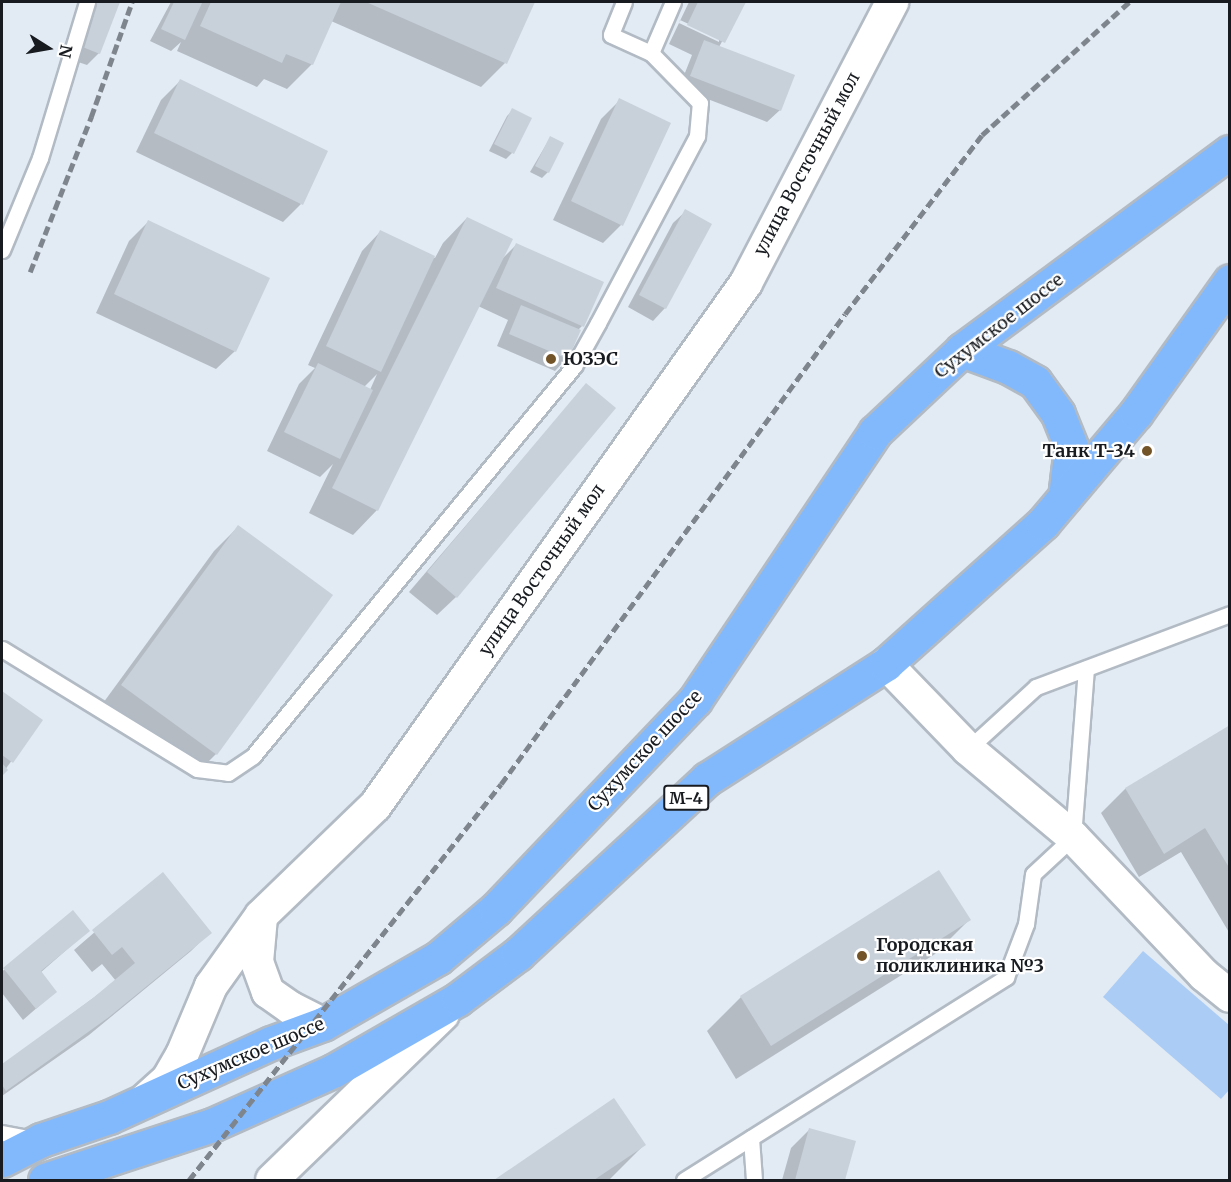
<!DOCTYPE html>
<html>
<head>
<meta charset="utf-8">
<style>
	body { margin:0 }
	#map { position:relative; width:1231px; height:1182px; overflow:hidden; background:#e2eaf4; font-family:Merriweather,serif }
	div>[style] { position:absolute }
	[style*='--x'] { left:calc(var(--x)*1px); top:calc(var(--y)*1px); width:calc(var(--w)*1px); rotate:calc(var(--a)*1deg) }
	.green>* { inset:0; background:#aaccf5 }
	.shadow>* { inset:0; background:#0003 }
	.building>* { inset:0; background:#c8d0da }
	.roads { filter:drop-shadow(2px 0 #b2bac4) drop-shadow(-2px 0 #b2bac4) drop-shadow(0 2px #b2bac4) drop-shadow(0 -2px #b2bac4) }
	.lane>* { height:15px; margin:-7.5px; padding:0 7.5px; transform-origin:7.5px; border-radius:7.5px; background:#fff }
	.street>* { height:32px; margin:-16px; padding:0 16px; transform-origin:16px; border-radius:16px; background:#fff }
	.highway>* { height:33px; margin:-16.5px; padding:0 16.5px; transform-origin:16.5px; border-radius:16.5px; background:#82b9fd }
	.rail>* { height:4.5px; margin-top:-2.25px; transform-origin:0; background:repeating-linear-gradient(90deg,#7f858c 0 9px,transparent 0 13.5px) }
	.dots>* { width:16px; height:16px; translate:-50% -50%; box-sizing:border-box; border:3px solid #fff; border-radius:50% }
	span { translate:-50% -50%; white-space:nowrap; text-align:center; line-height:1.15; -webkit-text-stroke:4.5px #fff; paint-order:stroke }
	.shield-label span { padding:2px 4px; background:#fff; border:2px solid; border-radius:4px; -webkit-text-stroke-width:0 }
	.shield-label { font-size:16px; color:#181b1f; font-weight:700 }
	.street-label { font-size:18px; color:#181b1f }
	.poi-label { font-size:18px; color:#181b1f; font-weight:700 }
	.left { translate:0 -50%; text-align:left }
	.right { translate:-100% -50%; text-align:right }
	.frame { position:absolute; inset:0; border:3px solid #181b1f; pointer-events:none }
	.north { position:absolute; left:18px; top:18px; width:60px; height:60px; -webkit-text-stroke:4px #fff; paint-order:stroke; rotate:101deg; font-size:16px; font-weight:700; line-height:24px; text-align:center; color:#181b1f }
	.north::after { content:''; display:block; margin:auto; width:21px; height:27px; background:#181b1f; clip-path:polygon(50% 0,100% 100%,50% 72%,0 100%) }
</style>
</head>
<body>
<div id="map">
	<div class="green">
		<div style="clip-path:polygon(1143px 951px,1229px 1025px,1229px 1090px,1221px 1099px,1103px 997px)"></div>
	</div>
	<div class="shadow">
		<div style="clip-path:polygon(91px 2px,119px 2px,99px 53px,87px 65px,69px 59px)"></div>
		<div style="clip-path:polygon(171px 2px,198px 3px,533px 2px,505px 63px,481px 87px,331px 21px,312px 64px,287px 89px,264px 79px,257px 87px,177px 51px,181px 42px,171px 51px,150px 41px)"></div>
		<div style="clip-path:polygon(evenodd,689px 2px,744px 2px,719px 47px,780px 110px,767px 122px,679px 88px,692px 55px,669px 44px,689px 2px,680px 20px,719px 38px,719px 42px,679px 23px,680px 20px)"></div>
		<div style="clip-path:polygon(180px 81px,301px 204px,283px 222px,136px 152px,161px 100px)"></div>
		<div style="clip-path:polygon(620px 100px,621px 225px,603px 243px,553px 220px,601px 119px)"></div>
		<div style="clip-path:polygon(513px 110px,530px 119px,512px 153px,506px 159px,489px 151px,507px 116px)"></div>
		<div style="clip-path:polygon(550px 138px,548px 172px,542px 178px,530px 172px)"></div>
		<div style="clip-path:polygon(686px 211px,665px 308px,653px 321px,628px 307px,673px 223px)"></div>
		<div style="clip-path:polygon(evenodd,467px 218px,502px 259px,516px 245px,582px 326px,578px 330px,567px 358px,555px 371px,497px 346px,508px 320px,478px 306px,377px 510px,353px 535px,309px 513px,333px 464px,320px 477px,267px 451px,299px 384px,315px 368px,308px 365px,362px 251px,380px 232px,435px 258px,443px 243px,467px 218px,377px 374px,370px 390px,364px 387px,377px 374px)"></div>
		<div style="clip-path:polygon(148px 222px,235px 351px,216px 369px,96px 313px,129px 241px)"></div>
		<div style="clip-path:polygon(586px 385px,456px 597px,437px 615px,409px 592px)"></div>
		<div style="clip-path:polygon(238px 527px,216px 754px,192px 778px,98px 710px,214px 551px)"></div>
		<div style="clip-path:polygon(2px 692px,41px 720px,2px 774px)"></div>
		<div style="clip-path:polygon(1230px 727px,1230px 934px,1181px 852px,1139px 877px,1101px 813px,1125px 789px)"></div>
		<div style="clip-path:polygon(939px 872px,969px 920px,935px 954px,736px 1079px,707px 1031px,741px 997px)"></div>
		<div style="clip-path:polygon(162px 874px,210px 932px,191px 951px,89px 1035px,2px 1096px,2px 1066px,116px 981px,102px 964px,92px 972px,74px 950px)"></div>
		<div style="clip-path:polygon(88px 931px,40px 973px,55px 992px,23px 1020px,2px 993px,2px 971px)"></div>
		<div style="clip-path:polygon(614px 1100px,644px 1145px,610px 1179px,496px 1180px)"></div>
		<div style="clip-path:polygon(809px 1130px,854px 1142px,844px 1180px,782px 1180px,791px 1148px)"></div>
	</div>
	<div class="building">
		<div style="clip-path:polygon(97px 2px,120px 2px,100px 54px,80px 46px)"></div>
		<div style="clip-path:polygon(174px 2px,202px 3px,185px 40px,161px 29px)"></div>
		<div style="clip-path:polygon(211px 2px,341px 2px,313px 65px,286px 54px,282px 63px,200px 26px)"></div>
		<div style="clip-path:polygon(366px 2px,535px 2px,507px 64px)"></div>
		<div style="clip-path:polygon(698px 2px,746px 2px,725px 43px,687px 25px)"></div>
		<div style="clip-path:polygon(704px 40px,795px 75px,781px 111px,690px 76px)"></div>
		<div style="clip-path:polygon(180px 79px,328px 151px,303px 205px,154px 133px)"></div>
		<div style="clip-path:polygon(619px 98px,671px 123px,623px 226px,571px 201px)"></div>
		<div style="clip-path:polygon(512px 108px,532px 118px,514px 154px,494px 144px)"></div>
		<div style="clip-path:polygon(550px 136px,564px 143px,549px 173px,535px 166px)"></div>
		<div style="clip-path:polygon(685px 209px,712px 224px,666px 309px,639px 295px)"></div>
		<div style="clip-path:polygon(467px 217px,513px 239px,378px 511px,332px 488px)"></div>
		<div style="clip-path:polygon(148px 220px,270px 278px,236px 352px,114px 294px)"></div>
		<div style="clip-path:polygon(380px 230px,435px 256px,381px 372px,326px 346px)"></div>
		<div style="clip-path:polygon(516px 243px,604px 282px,584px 327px,496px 288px)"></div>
		<div style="clip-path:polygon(521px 305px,581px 330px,568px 359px,509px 334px)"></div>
		<div style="clip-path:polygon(318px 363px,373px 390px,340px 459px,284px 432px)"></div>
		<div style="clip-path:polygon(586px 383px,616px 408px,457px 598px,427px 572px)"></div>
		<div style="clip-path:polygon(238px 525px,333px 595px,217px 755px,121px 685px)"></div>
		<div style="clip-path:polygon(2px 691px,43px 720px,13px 763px,2px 755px)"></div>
		<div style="clip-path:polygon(1230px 725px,1230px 869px,1205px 828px,1164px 854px,1125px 788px)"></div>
		<div style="clip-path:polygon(2px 763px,8px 770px,2px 776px)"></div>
		<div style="clip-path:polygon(939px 870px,971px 920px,771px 1046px,740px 996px)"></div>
		<div style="clip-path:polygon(163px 872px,212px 933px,109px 1017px,6px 1091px,2px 1085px,2px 1064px,93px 998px,135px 963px,122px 947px,112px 955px,92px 930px)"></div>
		<div style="clip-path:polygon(73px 910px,90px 931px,41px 971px,57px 992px,36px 1009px,3px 968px)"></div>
		<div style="clip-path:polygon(614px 1098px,646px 1145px,594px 1180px,494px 1180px)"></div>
		<div style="clip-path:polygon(809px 1128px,856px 1141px,845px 1180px,795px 1180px)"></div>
	</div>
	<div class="roads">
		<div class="lane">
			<div style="--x:624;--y:2;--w:35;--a:112"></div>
			<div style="--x:611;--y:35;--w:44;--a:24.2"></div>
			<div style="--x:2;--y:250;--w:100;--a:-67.6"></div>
			<div style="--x:40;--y:158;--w:163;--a:-73.2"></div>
			<div style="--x:2;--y:649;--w:229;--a:31.6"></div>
			<div style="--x:197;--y:769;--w:31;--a:7"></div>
			<div style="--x:228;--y:773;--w:30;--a:-34"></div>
			<div style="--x:253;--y:756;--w:505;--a:-50.54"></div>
			<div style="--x:574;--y:366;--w:49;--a:-60.8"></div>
			<div style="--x:598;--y:323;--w:212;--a:-62.1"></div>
			<div style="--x:697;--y:136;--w:33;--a:-85"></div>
			<div style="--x:700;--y:103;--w:70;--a:-134.4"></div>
			<div style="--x:651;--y:53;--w:56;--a:-66.7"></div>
			<div style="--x:968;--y:749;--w:92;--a:-42.4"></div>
			<div style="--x:1036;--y:687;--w:207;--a:-20.6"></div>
			<div style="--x:2;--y:1133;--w:31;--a:11"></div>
			<div style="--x:751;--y:1138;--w:42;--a:85.9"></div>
			<div style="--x:684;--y:1180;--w:381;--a:-32.2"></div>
			<div style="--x:1006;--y:977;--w:57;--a:-69.3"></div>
			<div style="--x:1026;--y:924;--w:50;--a:-82"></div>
			<div style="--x:1033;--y:874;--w:54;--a:-42.8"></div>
			<div style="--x:1073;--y:837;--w:169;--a:-85.6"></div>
		</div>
		<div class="street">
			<div style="--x:886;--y:664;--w:118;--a:46"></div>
			<div style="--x:968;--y:749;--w:137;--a:40"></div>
			<div style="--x:1073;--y:837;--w:190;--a:46.5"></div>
			<div style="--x:1204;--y:975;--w:33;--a:39"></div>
			<div style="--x:261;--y:917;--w:45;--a:95.1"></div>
			<div style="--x:257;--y:962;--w:32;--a:70"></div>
			<div style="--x:268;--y:992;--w:28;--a:35"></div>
			<div style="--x:291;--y:1008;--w:36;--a:27"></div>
			<div style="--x:145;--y:1100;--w:31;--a:-42"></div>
			<div style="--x:168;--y:1079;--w:28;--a:-60"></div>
			<div style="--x:182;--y:1055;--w:75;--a:-67.2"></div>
			<div style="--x:211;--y:986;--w:86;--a:-54.5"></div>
			<div style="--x:261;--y:916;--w:158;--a:-44"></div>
			<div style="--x:375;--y:806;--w:641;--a:-54.65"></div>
			<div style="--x:746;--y:283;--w:317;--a:-62.5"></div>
			<div style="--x:272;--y:1180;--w:238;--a:-44.1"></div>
		</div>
		<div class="highway">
			<div style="--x:962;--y:350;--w:49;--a:20.3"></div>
			<div style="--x:1008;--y:367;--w:31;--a:29"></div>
			<div style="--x:1035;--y:382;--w:39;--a:54"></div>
			<div style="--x:1058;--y:414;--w:35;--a:68"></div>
			<div style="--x:1071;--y:447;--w:50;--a:96.8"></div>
			<div style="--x:2;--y:1160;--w:44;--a:-27.1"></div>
			<div style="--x:41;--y:1140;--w:72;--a:-18.7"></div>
			<div style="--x:109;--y:1117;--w:178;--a:-24.6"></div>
			<div style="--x:271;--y:1043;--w:55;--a:-20.1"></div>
			<div style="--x:323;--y:1024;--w:133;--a:-29.9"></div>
			<div style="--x:438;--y:958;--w:76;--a:-40.2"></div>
			<div style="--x:496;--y:909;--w:289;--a:-46.4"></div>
			<div style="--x:695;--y:700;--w:323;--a:-56.1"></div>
			<div style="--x:875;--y:432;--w:120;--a:-43.3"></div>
			<div style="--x:962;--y:350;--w:333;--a:-36.5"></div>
			<div style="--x:45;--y:1180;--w:176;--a:-18.2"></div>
			<div style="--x:212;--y:1125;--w:133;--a:-24.1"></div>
			<div style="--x:333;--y:1071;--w:144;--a:-29.9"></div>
			<div style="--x:458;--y:999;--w:75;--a:-36.9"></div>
			<div style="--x:518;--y:954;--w:258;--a:-42.8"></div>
			<div style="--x:707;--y:779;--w:213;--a:-32.7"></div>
			<div style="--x:886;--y:664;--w:211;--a:-41.9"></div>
			<div style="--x:1043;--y:523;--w:144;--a:-49.8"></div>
			<div style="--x:1136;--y:413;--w:162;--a:-54.5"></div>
		</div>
	</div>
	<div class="rail">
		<div style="--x:30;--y:272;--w:167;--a:-68.5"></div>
		<div style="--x:91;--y:117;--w:122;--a:-70.4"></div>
		<div style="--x:189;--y:1180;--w:504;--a:-51.77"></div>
		<div style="--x:501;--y:784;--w:582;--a:-53.8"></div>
		<div style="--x:845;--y:314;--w:225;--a:-52.6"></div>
		<div style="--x:982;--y:135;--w:198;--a:-42.1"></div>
	</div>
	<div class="dots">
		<div style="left:551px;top:359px;background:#735429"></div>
		<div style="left:1147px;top:451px;background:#735429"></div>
		<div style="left:862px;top:956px;background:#735429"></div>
	</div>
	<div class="shield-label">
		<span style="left:686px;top:798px">М-4</span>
	</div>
	<div class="street-label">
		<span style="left:807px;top:164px;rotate:-62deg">улица Восточный мол</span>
		<span style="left:999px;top:326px;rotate:-38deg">Сухумское шоссе</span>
		<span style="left:542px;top:570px;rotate:-55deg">улица Восточный мол</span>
		<span style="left:645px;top:751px;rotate:-47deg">Сухумское шоссе</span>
		<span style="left:251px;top:1054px;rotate:-23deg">Сухумское шоссе</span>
	</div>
	<div class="poi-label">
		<span class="left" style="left:563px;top:359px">ЮЗЭС</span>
		<span class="right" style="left:1135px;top:451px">Танк Т-34</span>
		<span class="left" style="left:876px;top:956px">Городская<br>поликлиника №3</span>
	</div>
	<div class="frame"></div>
	<div class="north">N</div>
</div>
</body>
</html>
